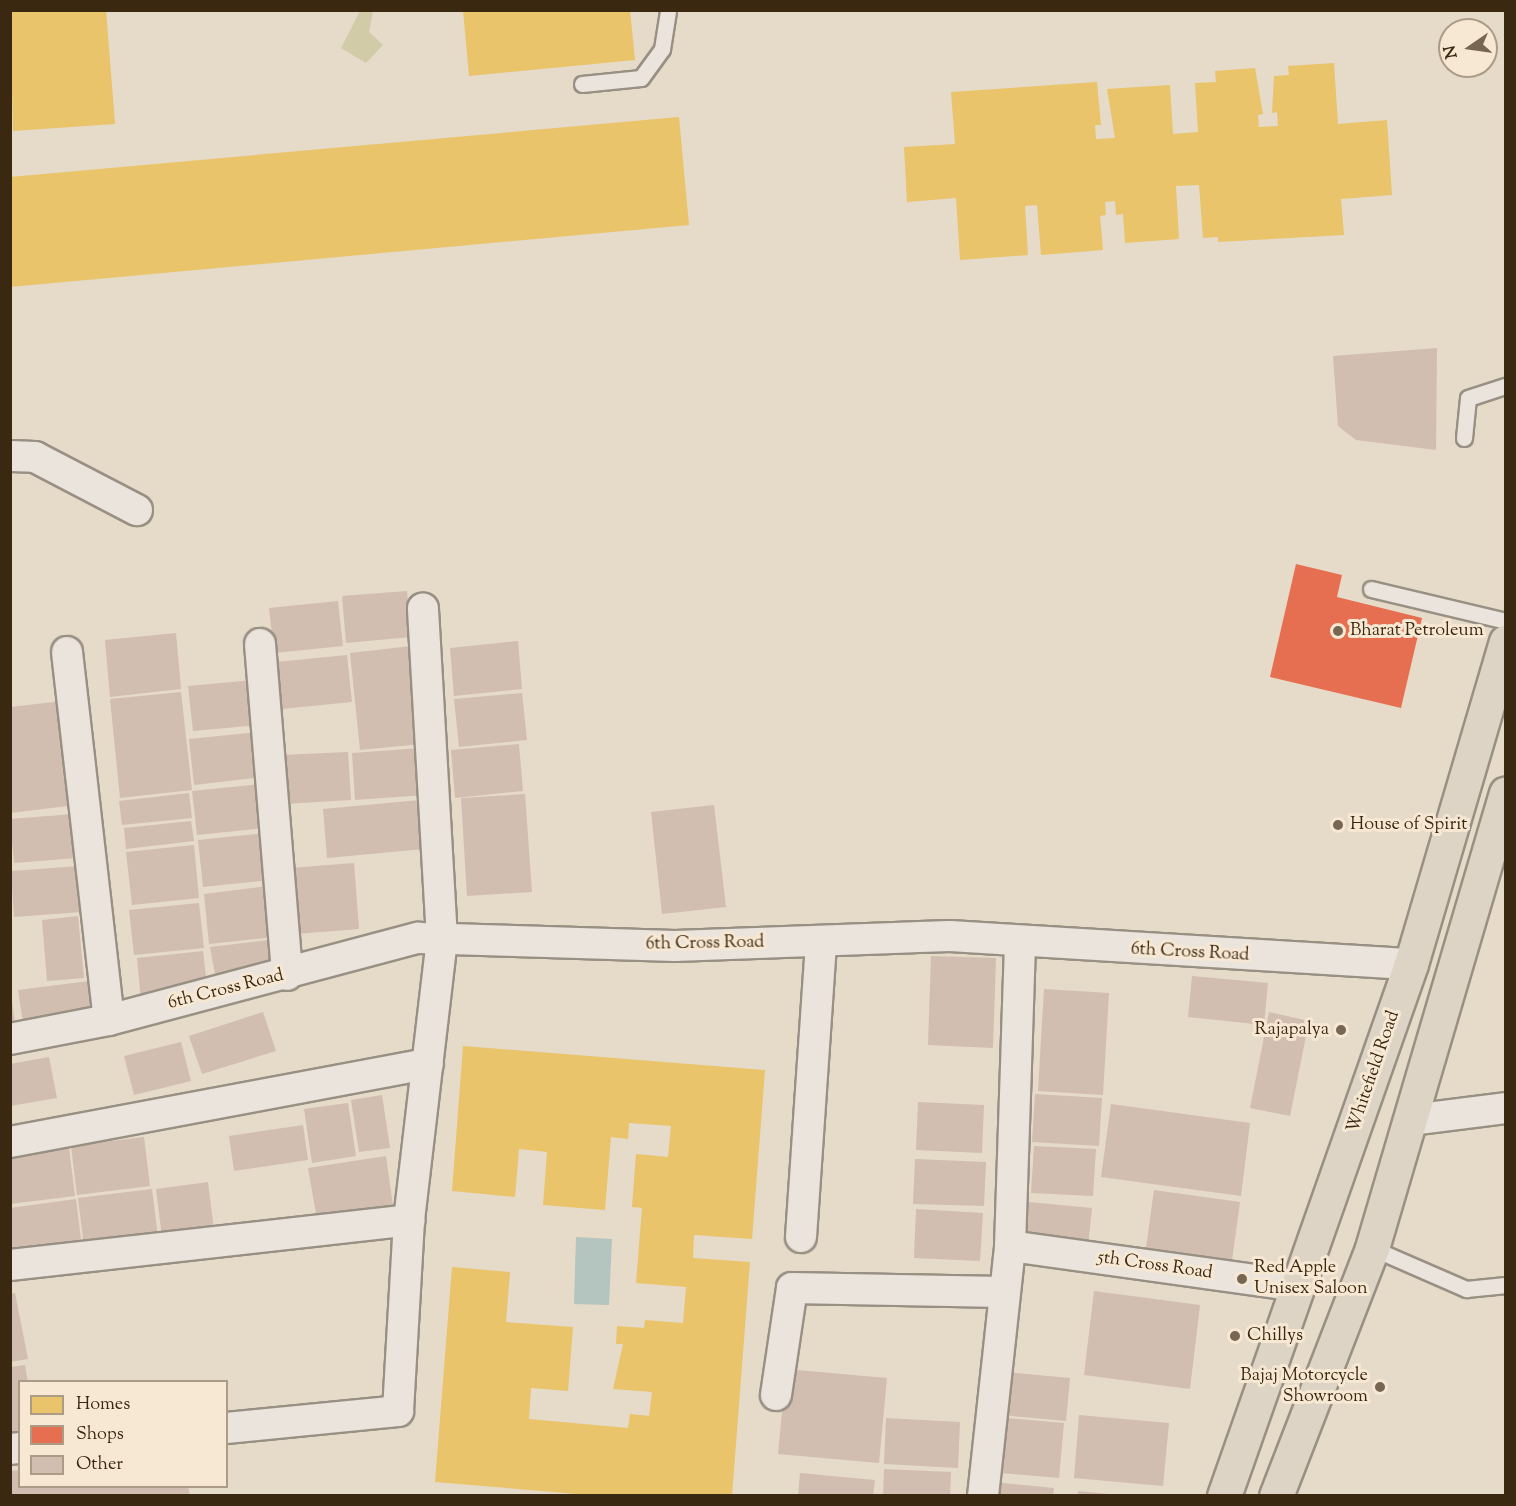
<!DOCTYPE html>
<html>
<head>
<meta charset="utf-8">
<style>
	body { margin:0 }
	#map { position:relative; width:1516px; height:1506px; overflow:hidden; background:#e6dac9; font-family:"Sorts Mill Goudy",serif }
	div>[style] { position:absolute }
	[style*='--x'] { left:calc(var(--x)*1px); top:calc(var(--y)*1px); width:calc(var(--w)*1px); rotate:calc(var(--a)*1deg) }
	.green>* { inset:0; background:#d1cba8 }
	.water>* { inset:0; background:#b4c4be }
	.homes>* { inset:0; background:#e9c46a }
	.shops>* { inset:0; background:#e76f51 }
	.building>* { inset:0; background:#d1beb0 }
	.roads { filter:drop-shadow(2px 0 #999084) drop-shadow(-2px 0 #999084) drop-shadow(0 2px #999084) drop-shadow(0 -2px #999084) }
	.service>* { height:15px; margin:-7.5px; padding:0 7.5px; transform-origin:7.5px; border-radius:7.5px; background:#eae4dc }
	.minor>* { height:30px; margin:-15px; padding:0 15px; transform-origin:15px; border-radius:15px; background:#eae4dc }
	.primary>* { height:33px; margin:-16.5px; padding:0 16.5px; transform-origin:16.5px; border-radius:16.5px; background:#ded4c6 }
	.dots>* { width:16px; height:16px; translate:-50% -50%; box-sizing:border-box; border:3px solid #f7e8d3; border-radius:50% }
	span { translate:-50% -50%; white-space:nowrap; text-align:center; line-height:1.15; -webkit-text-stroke:6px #f7e8d3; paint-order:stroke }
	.poi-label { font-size:18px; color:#3b2811 }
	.left { translate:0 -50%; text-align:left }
	.right { translate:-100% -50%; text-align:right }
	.street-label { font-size:18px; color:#3b2811 }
	.frame { position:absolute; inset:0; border:12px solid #3b2811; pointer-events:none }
	.legend { position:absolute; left:18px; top:1380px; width:210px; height:108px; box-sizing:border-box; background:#f7e8d3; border:2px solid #ac9b85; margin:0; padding:8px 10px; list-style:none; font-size:18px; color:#3b2811 }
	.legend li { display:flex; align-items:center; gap:12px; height:30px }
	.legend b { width:30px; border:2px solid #ac9b85 }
	.north { position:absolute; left:1438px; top:18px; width:60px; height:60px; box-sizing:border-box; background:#f7e8d3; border:2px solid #ac9b85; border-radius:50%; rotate:257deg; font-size:16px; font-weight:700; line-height:24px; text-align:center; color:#3b2811 }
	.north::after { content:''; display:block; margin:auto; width:21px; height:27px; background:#776651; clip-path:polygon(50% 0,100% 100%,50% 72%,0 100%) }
</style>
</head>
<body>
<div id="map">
	<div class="green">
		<div style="clip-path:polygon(360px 11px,373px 11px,369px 32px,383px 45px,366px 63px,341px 48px)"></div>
	</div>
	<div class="water">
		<div style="clip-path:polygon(576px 1237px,612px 1239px,609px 1305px,574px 1304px)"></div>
	</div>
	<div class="homes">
		<div style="clip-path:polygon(10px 10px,106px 10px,115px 124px,13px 131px)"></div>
		<div style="clip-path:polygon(463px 10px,630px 10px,635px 60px,469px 76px)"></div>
		<div style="clip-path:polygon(1334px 63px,1338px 124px,1387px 120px,1392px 195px,1341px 199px,1344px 235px,1218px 242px,1218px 237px,1203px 238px,1199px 185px,1176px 186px,1179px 239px,1125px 243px,1123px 214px,1116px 215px,1115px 201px,1105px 202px,1106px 215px,1100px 216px,1103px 250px,1041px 255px,1037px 205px,1025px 206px,1028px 255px,960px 260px,956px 198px,907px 202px,904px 147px,955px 144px,951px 92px,1097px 82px,1101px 125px,1095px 125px,1096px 139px,1115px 138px,1107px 89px,1170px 85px,1173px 134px,1198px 132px,1195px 83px,1216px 82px,1215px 71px,1255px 68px,1263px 114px,1258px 115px,1259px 127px,1278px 126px,1277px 112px,1272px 113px,1274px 76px,1289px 75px,1288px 66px)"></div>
		<div style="clip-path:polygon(679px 117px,689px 225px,10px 287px,10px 177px)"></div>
		<div style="clip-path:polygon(463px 1046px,765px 1070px,752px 1239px,694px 1235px,693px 1258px,750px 1262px,732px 1496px,601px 1496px,435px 1482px,452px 1267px,510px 1272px,506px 1322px,573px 1327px,568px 1391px,531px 1388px,529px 1419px,628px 1428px,630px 1414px,649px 1416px,652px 1392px,613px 1389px,623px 1344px,616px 1344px,617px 1326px,644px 1328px,645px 1320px,683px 1323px,686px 1287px,636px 1283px,642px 1208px,632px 1207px,636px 1154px,668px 1157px,671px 1126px,629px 1123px,628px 1139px,611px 1137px,605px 1210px,543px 1205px,547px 1152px,519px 1149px,515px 1197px,452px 1191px)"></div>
	</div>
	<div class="shops">
		<div style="clip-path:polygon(1296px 564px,1342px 575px,1337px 597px,1422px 618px,1401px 708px,1270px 677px)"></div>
	</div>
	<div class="building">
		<div style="clip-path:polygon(1437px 348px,1436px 450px,1356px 440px,1338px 426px,1333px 356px)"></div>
		<div style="clip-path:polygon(407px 591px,411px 637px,346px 643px,342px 596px)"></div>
		<div style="clip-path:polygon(338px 601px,343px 646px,274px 653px,269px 608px)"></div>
		<div style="clip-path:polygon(176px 633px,181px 689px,110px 697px,105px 640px)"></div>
		<div style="clip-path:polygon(518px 641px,522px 689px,454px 696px,450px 648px)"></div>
		<div style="clip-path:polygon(411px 646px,422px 744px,360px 750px,350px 653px)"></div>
		<div style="clip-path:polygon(347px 655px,352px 702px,281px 709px,276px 662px)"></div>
		<div style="clip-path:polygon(253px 680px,259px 725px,193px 731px,188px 686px)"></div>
		<div style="clip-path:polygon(181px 692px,192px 790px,120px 798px,110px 699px)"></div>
		<div style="clip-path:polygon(522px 693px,527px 740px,459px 747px,454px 699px)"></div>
		<div style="clip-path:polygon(63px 701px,76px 805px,10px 813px,10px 707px)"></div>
		<div style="clip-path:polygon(258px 732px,263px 777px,194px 785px,189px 739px)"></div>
		<div style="clip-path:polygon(519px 744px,523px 791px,455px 798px,451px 750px)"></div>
		<div style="clip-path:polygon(421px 748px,425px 795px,355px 800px,352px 753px)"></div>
		<div style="clip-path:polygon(348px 752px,351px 800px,285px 804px,281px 755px)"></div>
		<div style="clip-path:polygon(262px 784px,266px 828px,197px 835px,192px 791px)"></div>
		<div style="clip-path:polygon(189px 793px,192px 818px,122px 825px,119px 801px)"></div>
		<div style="clip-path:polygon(525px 794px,532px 892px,467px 896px,461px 798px)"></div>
		<div style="clip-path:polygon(420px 800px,424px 849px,327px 858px,323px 809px)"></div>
		<div style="clip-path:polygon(714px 805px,726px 907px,662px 914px,651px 812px)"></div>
		<div style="clip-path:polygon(73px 814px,77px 858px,14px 863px,10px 819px)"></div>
		<div style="clip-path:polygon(191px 821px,194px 841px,126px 849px,124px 828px)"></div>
		<div style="clip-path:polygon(265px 833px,270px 880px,203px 887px,198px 840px)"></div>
		<div style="clip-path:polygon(194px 845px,199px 898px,132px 905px,126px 852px)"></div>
		<div style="clip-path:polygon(354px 863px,359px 929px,296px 934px,290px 868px)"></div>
		<div style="clip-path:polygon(79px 866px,82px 912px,14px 917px,11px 871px)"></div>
		<div style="clip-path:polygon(268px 886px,274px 937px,209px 944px,204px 894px)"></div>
		<div style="clip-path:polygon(199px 903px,204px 948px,134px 955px,129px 910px)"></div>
		<div style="clip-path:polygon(78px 916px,84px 978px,47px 981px,42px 920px)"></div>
		<div style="clip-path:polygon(276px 939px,279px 965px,217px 986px,210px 947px)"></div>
		<div style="clip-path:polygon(203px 951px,208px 994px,141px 1001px,137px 958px)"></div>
		<div style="clip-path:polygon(931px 956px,996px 958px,993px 1048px,928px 1045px)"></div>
		<div style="clip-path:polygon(1192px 976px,1268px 983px,1264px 1025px,1188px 1017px)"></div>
		<div style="clip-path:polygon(89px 981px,93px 1011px,24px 1029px,18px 990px)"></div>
		<div style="clip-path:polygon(10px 988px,16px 1030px,10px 1031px)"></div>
		<div style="clip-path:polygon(1044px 989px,1109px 993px,1103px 1095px,1038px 1091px)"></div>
		<div style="clip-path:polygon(263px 1012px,276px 1051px,202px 1074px,189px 1036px)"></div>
		<div style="clip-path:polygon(1269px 1012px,1309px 1021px,1290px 1116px,1250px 1108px)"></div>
		<div style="clip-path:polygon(181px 1042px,191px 1081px,134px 1095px,124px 1056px)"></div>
		<div style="clip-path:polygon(49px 1057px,57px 1098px,10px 1106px,10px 1064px)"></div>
		<div style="clip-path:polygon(1035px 1094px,1102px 1098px,1099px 1146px,1032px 1142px)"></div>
		<div style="clip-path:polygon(382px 1095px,390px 1148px,359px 1152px,351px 1100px)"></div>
		<div style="clip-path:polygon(918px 1102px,984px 1105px,982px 1153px,916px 1150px)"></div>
		<div style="clip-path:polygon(348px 1103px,356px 1156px,312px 1163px,304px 1109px)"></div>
		<div style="clip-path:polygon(1111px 1104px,1250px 1123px,1241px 1196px,1101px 1177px)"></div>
		<div style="clip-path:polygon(303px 1125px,308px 1160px,234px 1171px,229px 1136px)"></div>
		<div style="clip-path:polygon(144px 1137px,150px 1186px,77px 1195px,71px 1146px)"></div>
		<div style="clip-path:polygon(1034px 1146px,1096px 1149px,1093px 1196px,1031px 1193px)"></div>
		<div style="clip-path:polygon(69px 1148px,75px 1196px,10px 1204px,10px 1155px)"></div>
		<div style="clip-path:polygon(386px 1156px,394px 1213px,318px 1225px,308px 1168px)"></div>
		<div style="clip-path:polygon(915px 1159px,986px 1162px,984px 1206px,913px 1204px)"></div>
		<div style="clip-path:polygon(208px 1182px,214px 1230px,162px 1237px,156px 1189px)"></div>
		<div style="clip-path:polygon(152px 1189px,158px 1237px,84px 1246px,78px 1198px)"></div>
		<div style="clip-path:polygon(1154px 1190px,1240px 1202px,1231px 1268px,1145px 1255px)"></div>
		<div style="clip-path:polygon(76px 1199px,82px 1248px,10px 1257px,10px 1208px)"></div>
		<div style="clip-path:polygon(1029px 1202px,1092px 1208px,1088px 1246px,1025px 1240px)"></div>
		<div style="clip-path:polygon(916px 1209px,983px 1213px,980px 1261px,914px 1258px)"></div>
		<div style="clip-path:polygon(1094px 1291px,1200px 1305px,1190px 1389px,1084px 1375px)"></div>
		<div style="clip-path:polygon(15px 1293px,28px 1359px,10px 1362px,10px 1294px)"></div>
		<div style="clip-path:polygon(25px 1365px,28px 1382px,20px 1382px,20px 1436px,10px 1438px,10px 1367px)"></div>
		<div style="clip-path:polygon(786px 1369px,887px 1378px,879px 1463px,778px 1454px)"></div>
		<div style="clip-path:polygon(1005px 1372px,1070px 1378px,1066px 1421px,1001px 1415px)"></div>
		<div style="clip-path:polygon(1079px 1415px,1169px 1423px,1163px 1486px,1074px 1478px)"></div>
		<div style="clip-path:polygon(996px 1417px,1064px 1423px,1059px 1478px,991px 1472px)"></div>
		<div style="clip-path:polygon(886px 1418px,960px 1422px,958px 1468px,884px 1464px)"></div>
		<div style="clip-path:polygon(884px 1469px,951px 1472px,950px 1496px,883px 1496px)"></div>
		<div style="clip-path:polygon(20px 1470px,20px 1486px,188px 1486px,190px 1496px,10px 1496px,10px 1471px)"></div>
		<div style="clip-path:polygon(800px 1473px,875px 1480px,873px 1496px,798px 1496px)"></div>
		<div style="clip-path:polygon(992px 1482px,1054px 1488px,1053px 1496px,991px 1496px)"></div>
		<div style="clip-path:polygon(1078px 1491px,1108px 1494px,1108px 1496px,1078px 1496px)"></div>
	</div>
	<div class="roads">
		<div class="service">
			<div style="--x:582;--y:84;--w:59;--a:-5.8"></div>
			<div style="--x:641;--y:78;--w:36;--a:-54"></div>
			<div style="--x:662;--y:49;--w:39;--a:-81"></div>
			<div style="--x:1464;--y:438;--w:40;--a:-84.3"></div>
			<div style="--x:1468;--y:398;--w:40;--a:-18"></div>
			<div style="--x:1371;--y:589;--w:139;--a:13.3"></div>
			<div style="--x:1372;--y:1248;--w:103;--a:23.6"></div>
			<div style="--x:1466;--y:1289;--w:40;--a:-5.7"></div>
		</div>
		<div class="minor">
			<div style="--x:10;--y:456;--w:25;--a:2"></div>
			<div style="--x:35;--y:457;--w:115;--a:27.5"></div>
			<div style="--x:260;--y:644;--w:332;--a:85.3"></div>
			<div style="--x:67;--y:652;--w:370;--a:83.5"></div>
			<div style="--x:10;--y:1039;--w:101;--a:-10.9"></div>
			<div style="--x:109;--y:1020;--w:320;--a:-14.9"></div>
			<div style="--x:418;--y:938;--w:257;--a:1.8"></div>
			<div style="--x:675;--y:946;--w:275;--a:-2.1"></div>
			<div style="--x:950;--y:936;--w:462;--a:3.5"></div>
			<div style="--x:1411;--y:1120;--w:96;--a:-7.2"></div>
			<div style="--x:10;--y:1142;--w:425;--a:-10.6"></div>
			<div style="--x:801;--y:1237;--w:296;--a:-86.1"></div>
			<div style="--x:1010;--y:1246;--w:292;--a:7.9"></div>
			<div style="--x:10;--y:1265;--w:402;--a:-6.4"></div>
			<div style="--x:776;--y:1395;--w:108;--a:-81.5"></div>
			<div style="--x:792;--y:1288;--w:210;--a:1.1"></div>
			<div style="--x:226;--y:1428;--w:173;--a:-5.6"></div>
			<div style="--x:398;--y:1411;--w:191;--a:-86.7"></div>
			<div style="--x:409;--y:1220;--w:283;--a:-83.3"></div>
			<div style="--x:442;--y:939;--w:331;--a:-93.3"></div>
			<div style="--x:10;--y:1449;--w:10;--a:-6"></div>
			<div style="--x:983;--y:1496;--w:251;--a:-83.8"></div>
			<div style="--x:1010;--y:1246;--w:303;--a:-88.1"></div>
		</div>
		<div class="primary">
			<div style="--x:1224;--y:1496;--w:564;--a:-70.63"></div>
			<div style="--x:1411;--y:964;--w:336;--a:-73.6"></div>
			<div style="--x:1276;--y:1496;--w:266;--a:-68.8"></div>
			<div style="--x:1372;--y:1248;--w:474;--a:-73.6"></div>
		</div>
	</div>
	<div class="dots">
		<div style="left:1338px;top:631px;background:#776651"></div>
		<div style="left:1338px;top:825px;background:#776651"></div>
		<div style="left:1341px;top:1030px;background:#776651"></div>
		<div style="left:1242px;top:1279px;background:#776651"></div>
		<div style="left:1235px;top:1336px;background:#776651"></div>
		<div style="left:1380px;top:1387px;background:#776651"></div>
	</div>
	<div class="poi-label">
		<span class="left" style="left:1350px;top:631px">Bharat Petroleum</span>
		<span class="left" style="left:1350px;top:825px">House of Spirit</span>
		<span class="right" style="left:1329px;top:1030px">Rajapalya</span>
		<span class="left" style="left:1254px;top:1279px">Red Apple<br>Unisex Saloon</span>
		<span class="left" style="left:1247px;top:1336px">Chillys</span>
		<span class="right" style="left:1368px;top:1387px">Bajaj Motorcycle<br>Showroom</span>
	</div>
	<div class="street-label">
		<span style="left:705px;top:944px;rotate:-1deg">6th Cross Road</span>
		<span style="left:1190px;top:953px;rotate:3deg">6th Cross Road</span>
		<span style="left:226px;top:990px;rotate:-14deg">6th Cross Road</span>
		<span style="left:1374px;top:1072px;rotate:-71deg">Whitefield Road</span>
		<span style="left:1155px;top:1266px;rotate:8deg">5th Cross Road</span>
	</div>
	<div class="frame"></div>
	<ul class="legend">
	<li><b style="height:16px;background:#e9c46a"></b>Homes</li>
	<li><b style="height:16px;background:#e76f51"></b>Shops</li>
	<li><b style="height:16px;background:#d1beb0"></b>Other</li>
	</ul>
	<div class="north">N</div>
</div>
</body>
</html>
